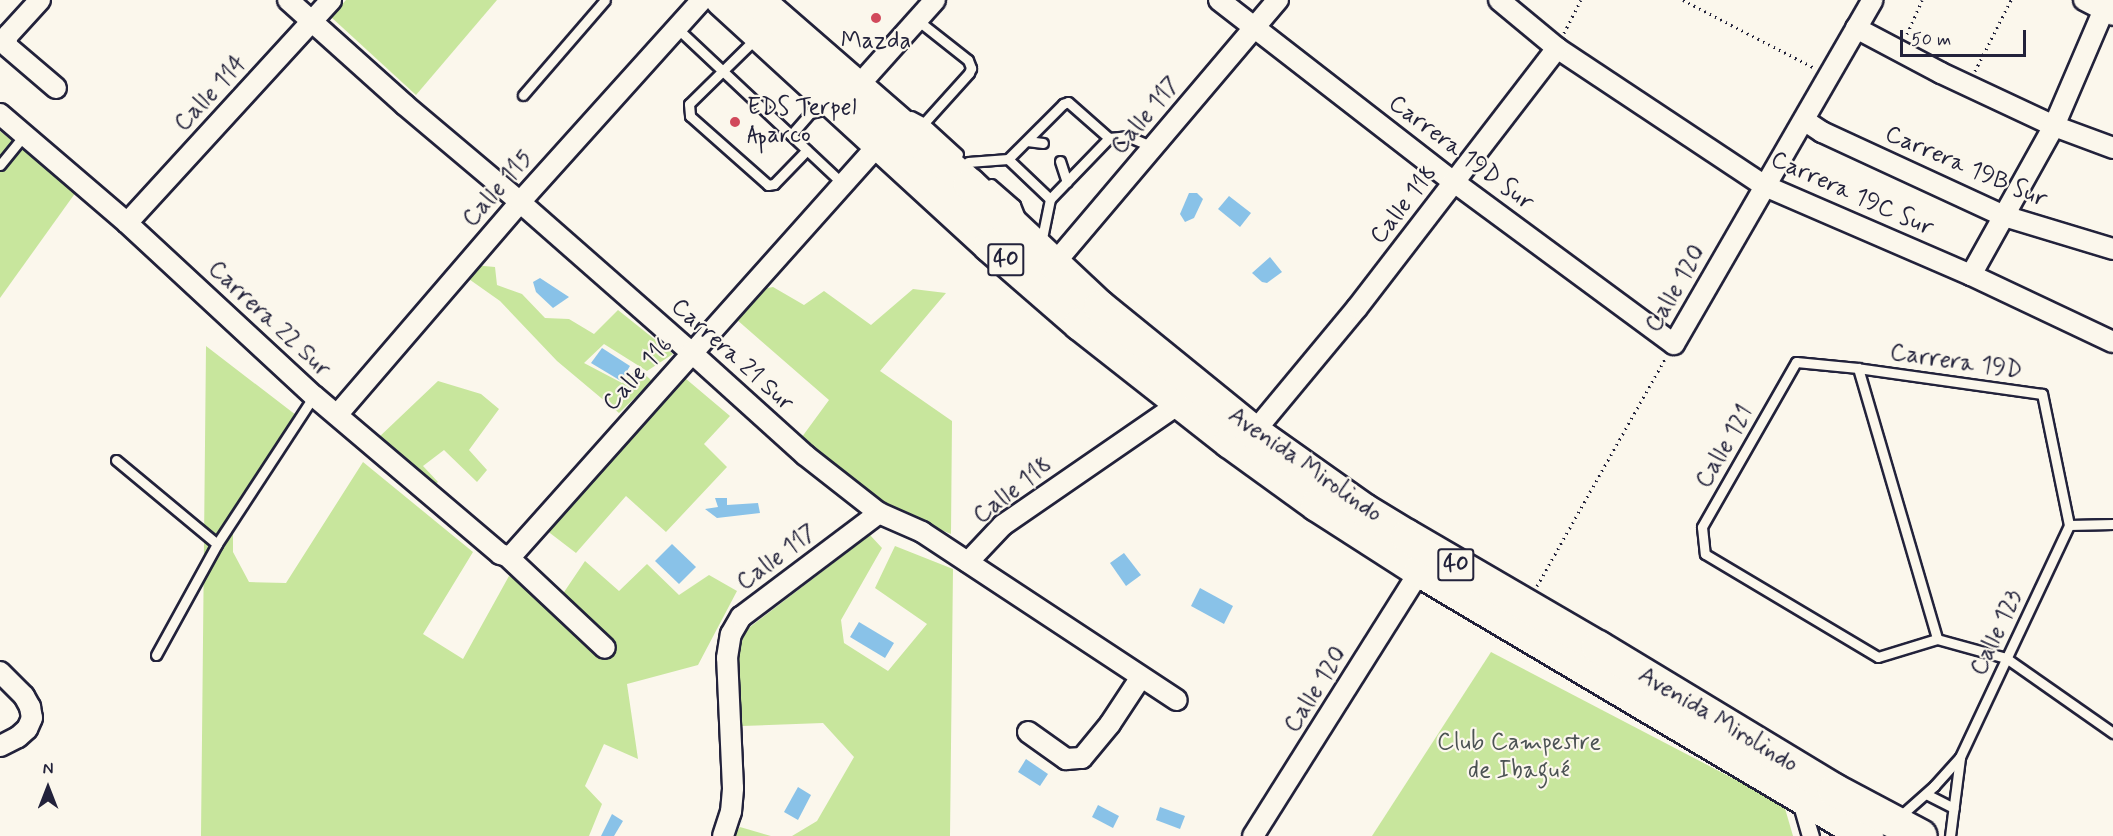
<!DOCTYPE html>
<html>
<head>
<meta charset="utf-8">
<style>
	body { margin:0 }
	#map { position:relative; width:2113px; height:836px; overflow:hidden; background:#fbf7ec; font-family:Mynerve,sans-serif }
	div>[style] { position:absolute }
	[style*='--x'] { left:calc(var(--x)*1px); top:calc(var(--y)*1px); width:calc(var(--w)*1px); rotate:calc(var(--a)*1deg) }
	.green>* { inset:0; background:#c8e69d }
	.water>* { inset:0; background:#89c2e8 }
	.path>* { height:3px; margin-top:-1.5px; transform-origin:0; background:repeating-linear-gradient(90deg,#22223b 0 1.5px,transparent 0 6px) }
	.roads { filter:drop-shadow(2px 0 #22223b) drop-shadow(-2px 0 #22223b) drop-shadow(0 2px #22223b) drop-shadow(0 -2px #22223b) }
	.service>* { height:9px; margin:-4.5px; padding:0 4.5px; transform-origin:4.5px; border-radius:4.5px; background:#fbf7ec }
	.minor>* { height:20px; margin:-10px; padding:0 10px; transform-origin:10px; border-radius:10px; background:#fbf7ec }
	.primary>* { height:32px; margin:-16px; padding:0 16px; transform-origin:16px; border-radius:16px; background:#fbf7ec }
	.dots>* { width:16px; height:16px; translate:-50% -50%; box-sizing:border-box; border:3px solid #fbf7ec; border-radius:50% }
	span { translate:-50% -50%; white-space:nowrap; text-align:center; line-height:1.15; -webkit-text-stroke:4.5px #fbf7ec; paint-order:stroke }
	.shield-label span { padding:2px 4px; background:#fbf7ec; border:2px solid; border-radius:4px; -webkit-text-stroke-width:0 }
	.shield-label { font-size:22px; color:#22223b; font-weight:700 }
	.poi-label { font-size:24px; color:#22223b }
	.left { translate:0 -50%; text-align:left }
	.street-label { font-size:24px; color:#22223b }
	.park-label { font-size:24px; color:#4c5354 }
	.north { position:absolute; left:18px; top:758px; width:60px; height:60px; -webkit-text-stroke:4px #fbf7ec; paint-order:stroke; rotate:0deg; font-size:16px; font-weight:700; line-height:24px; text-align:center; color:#22223b }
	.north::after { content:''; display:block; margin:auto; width:21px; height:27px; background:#22223b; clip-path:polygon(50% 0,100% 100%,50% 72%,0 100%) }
	.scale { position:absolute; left:1900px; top:30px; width:126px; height:27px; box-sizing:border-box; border:3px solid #22223b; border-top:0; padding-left:8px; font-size:18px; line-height:21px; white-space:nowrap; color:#22223b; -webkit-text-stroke:4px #fbf7ec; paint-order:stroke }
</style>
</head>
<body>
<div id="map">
	<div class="green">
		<div style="clip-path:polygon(346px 0,497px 0,416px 95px,331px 17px)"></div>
		<div style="clip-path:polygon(0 131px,76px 192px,0 298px)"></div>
		<div style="clip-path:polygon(473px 265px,495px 267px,497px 285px,522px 294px,545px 318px,569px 319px,594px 334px,618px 310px,673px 354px,647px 371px,604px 344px,584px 363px,622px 383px,638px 368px,652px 381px,619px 413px,557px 361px,500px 301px,466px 277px)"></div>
		<div style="clip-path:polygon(773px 287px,804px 305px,824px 291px,871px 325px,913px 289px,946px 293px,880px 371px,952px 421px,951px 534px,886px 508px,799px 441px,829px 400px,736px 319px,756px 290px)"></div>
		<div style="clip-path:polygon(206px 346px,305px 422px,233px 511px,233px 552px,249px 582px,286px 583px,363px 462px,473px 552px,423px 634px,463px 659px,509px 576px,556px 604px,585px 561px,619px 591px,647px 564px,679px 595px,709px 575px,737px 591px,698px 665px,627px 684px,638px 759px,604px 744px,585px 786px,602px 804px,589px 836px,201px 836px)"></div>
		<div style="clip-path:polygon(679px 373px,730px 416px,704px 444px,727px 467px,666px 532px,626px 496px,576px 553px,546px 530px)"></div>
		<div style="clip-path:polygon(438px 381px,481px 394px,499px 409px,469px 450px,487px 470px,477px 482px,444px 450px,423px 466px,438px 482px,429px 490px,377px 439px)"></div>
		<div style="clip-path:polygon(870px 535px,882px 548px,841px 620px,844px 643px,888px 671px,927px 624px,875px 588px,895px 546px,953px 569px,950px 836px,792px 836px,817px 821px,854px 757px,823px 723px,742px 726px,736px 657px,746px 630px)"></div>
		<div style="clip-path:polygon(1491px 652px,1784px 805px,1793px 836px,1372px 836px)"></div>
		<div style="clip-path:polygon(740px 827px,771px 836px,734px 836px)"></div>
	</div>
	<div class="water">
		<div style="clip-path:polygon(1189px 193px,1197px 193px,1203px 199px,1194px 218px,1185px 222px,1180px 214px)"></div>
		<div style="clip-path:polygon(1229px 196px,1251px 213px,1240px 227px,1218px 209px)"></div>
		<div style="clip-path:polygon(1270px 257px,1282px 272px,1267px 283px,1262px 282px,1252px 273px)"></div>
		<div style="clip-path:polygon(540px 278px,569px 297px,553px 308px,536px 292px,533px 282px)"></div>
		<div style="clip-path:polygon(602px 348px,630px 366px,621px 381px,591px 363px)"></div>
		<div style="clip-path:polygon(715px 498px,727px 498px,727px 505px,758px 503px,760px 513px,717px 518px,705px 509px,718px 507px)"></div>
		<div style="clip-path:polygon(672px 544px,696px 567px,679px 584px,655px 561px)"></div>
		<div style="clip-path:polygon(1124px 553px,1141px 575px,1126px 586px,1110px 563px)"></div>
		<div style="clip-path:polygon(1200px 588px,1233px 606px,1224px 624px,1191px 606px)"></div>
		<div style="clip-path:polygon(859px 622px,894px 643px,885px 658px,850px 637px)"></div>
		<div style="clip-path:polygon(1026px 759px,1048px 774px,1040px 786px,1018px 772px)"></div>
		<div style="clip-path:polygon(798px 787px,811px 795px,798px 820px,784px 812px)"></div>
		<div style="clip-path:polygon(1098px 805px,1119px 816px,1113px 828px,1092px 817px)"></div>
		<div style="clip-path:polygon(1160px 807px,1185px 816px,1180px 829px,1156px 820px)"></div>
		<div style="clip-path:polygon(612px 814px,623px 821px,614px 836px,601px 836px)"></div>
	</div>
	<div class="path">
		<div style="--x:1683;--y:0;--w:148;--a:27.3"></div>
		<div style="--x:1564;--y:33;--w:37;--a:-63"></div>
		<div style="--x:1907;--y:34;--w:37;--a:-66"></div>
		<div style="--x:1975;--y:71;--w:80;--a:-63.1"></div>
		<div style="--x:1537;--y:586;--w:261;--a:-60.6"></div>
	</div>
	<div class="roads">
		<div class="service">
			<div style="--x:916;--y:19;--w:66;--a:38.3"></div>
			<div style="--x:968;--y:60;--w:9;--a:69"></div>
			<div style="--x:971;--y:68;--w:5;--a:112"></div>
			<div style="--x:969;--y:73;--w:67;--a:132"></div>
			<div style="--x:678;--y:29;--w:226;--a:43.2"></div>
			<div style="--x:749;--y:45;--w:84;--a:135.5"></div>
			<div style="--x:689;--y:104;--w:12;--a:85"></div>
			<div style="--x:690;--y:116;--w:104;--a:41.5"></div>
			<div style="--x:768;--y:185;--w:6;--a:-9"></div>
			<div style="--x:774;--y:184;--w:47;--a:-45.9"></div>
			<div style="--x:523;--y:95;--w:125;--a:-49.2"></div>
			<div style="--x:911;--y:116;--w:15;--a:28"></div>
			<div style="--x:924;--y:123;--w:46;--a:42.4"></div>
			<div style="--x:791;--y:135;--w:29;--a:-49"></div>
			<div style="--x:810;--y:113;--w:22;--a:-13"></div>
			<div style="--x:1027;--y:141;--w:16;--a:7"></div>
			<div style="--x:1008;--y:159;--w:58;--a:43.6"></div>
			<div style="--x:1060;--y:161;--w:22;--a:72"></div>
			<div style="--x:968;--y:162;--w:40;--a:-4.3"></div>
			<div style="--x:1008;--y:159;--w:78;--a:-45"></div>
			<div style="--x:1063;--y:104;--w:5;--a:-22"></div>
			<div style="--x:1068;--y:102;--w:55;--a:41.3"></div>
			<div style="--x:0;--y:165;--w:38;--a:-51"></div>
			<div style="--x:991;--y:184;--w:32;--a:41"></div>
			<div style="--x:1015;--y:205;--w:11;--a:68"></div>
			<div style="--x:1041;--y:243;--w:45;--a:-78.4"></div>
			<div style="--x:1050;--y:199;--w:85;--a:-46"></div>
			<div style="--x:1109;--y:138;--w:18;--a:-6"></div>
			<div style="--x:1127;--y:136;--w:28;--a:23"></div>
			<div style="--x:1858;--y:368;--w:282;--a:73.7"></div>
			<div style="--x:116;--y:460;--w:131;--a:39.7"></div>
			<div style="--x:2069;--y:525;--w:134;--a:-101.6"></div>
			<div style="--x:2042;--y:394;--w:186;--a:-172"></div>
			<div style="--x:1858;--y:368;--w:62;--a:-174.5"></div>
			<div style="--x:1796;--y:362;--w:190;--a:119.7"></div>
			<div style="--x:1702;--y:527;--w:27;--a:84"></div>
			<div style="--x:1705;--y:554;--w:201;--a:30.8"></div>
			<div style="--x:1878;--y:657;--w:62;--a:-17"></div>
			<div style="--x:1937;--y:639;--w:72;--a:15.4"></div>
			<div style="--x:2006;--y:658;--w:131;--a:35"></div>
			<div style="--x:2069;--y:525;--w:44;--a:-1.3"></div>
			<div style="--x:156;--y:655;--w:127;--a:-61.2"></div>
			<div style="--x:217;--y:544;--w:177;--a:-56.8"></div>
			<div style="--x:1926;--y:794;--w:31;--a:27"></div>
			<div style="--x:1798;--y:805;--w:32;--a:74"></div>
			<div style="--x:1806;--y:810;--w:27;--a:73"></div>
			<div style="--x:1899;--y:817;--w:47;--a:-41.5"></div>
			<div style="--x:1934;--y:786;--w:39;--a:-48"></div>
			<div style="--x:1960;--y:757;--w:256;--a:-64.8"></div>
			<div style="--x:1950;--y:836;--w:79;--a:-82.7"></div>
		</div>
		<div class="minor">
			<div style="--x:40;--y:0;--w:47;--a:132.4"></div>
			<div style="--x:8;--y:35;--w:6;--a:108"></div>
			<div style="--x:6;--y:41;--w:6;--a:72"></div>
			<div style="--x:8;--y:47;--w:63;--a:40.5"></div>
			<div style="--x:288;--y:0;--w:157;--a:41.9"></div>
			<div style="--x:405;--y:105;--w:150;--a:40.1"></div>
			<div style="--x:520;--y:202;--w:227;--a:41.3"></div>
			<div style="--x:691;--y:352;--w:154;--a:42.1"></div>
			<div style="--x:805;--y:455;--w:94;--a:38.1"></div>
			<div style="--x:879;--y:513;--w:47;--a:23.8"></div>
			<div style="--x:922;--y:532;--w:305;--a:33.4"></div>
			<div style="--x:1219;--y:0;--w:297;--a:37.8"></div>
			<div style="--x:1454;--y:182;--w:273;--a:36.4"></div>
			<div style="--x:1674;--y:344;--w:397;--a:-60"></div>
			<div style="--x:1499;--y:0;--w:75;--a:39.6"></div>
			<div style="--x:1557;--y:48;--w:250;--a:33.6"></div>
			<div style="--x:1765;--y:186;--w:224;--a:23.4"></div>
			<div style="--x:1971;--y:275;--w:157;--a:25.3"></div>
			<div style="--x:2084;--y:0;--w:33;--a:27"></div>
			<div style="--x:1856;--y:28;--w:96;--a:27.9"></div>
			<div style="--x:1941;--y:73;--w:125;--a:25.1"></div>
			<div style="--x:2054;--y:126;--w:63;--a:20.4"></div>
			<div style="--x:851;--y:94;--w:126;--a:-48.2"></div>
			<div style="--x:0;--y:114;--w:167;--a:40.6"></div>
			<div style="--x:127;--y:223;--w:255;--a:42.8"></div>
			<div style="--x:314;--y:396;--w:244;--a:40.3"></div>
			<div style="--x:500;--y:554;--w:7;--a:16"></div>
			<div style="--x:507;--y:556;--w:134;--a:43.2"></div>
			<div style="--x:1804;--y:120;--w:22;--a:34"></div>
			<div style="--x:1822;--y:132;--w:200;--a:24.8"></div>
			<div style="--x:2004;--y:216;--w:114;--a:16.8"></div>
			<div style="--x:127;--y:223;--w:302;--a:-47.5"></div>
			<div style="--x:1053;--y:265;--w:348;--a:-49.7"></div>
			<div style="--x:1971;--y:275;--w:171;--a:-60.9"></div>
			<div style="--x:2054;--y:126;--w:137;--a:-66.8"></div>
			<div style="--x:337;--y:415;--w:281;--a:-49.3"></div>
			<div style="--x:520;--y:202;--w:272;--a:-48"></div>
			<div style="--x:1254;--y:432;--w:161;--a:-50.3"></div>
			<div style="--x:1357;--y:308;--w:328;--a:-52.4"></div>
			<div style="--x:507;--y:556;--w:5;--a:-11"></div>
			<div style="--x:512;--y:555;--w:551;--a:-48.24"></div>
			<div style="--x:968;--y:562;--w:51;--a:-46.6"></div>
			<div style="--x:1003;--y:525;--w:215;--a:-34.6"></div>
			<div style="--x:0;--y:672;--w:34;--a:45"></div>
			<div style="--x:24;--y:696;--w:13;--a:61"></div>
			<div style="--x:30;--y:707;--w:11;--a:80"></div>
			<div style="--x:32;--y:718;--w:12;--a:114"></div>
			<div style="--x:27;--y:729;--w:12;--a:138"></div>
			<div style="--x:18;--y:737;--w:20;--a:153"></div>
			<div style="--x:1028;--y:732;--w:47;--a:35.4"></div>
			<div style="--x:1066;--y:759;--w:16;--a:-4"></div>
			<div style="--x:1082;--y:758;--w:44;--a:-50.5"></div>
			<div style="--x:1110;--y:724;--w:56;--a:-56.6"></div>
			<div style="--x:723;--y:836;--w:25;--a:-72"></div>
			<div style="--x:731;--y:812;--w:24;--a:-85"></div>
			<div style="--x:733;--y:788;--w:130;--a:-92.6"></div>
			<div style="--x:727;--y:658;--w:24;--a:-81"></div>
			<div style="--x:731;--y:634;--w:20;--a:-60"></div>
			<div style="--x:741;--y:617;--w:173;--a:-37"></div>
			<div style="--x:1253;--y:836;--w:313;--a:-57.8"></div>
		</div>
		<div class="primary">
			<div style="--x:722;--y:0;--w:364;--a:42.5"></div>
			<div style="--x:990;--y:246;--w:119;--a:40.9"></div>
			<div style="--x:1080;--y:324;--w:191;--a:38.2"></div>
			<div style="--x:1230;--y:442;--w:107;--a:35.9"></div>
			<div style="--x:1317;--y:505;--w:122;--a:32.7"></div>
			<div style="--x:1420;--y:571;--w:520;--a:30.66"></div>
			<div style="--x:757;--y:0;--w:282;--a:41"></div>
			<div style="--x:970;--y:185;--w:178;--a:43.2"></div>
			<div style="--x:1100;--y:307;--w:198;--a:39.1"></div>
			<div style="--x:1254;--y:432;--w:135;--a:35.3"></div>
			<div style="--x:1364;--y:510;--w:50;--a:31.2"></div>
			<div style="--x:1407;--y:536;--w:221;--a:30.2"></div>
			<div style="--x:1598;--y:647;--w:276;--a:31.2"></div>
			<div style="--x:1834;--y:790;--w:98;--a:27.9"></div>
		</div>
	</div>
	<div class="dots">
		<div style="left:876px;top:18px;background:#d1495b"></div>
		<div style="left:735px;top:122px;background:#d1495b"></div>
	</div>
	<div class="shield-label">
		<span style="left:1006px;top:260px">40</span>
		<span style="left:1456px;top:565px">40</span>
	</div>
	<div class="poi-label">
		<span style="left:876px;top:42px">Mazda</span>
		<span class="left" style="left:747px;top:122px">EDS Terpel<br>Aparco</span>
	</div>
	<div class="street-label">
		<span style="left:211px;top:94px;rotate:-47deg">Calle 114</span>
		<span style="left:1146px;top:116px;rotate:-50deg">Calle 117</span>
		<span style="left:1461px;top:153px;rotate:37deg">Carrera 19D Sur</span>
		<span style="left:1966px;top:167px;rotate:23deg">Carrera 19B Sur</span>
		<span style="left:498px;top:189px;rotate:-49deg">Calle 115</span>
		<span style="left:1852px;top:194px;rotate:24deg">Carrera 19C Sur</span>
		<span style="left:1404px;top:205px;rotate:-52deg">Calle 118</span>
		<span style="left:1676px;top:289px;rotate:-60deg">Calle 120</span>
		<span style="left:269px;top:319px;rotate:43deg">Carrera 22 Sur</span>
		<span style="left:732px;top:355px;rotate:42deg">Carrera 21 Sur</span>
		<span style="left:1956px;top:362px;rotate:8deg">Carrera 19D</span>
		<span style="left:638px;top:374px;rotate:-48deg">Calle 116</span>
		<span style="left:1725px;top:447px;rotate:-60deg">Calle 121</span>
		<span style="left:1305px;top:465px;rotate:35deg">Avenida Mirolindo</span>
		<span style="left:1013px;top:491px;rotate:-38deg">Calle 118</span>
		<span style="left:777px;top:558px;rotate:-37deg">Calle 117</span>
		<span style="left:1997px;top:633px;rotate:-65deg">Calle 123</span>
		<span style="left:1316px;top:690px;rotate:-58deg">Calle 120</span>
		<span style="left:1718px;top:720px;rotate:31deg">Avenida Mirolindo</span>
	</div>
	<div class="park-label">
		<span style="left:1519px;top:757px">Club Campestre<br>de Ibagué</span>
	</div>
	<div class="north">N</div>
	<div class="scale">50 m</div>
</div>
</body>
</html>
